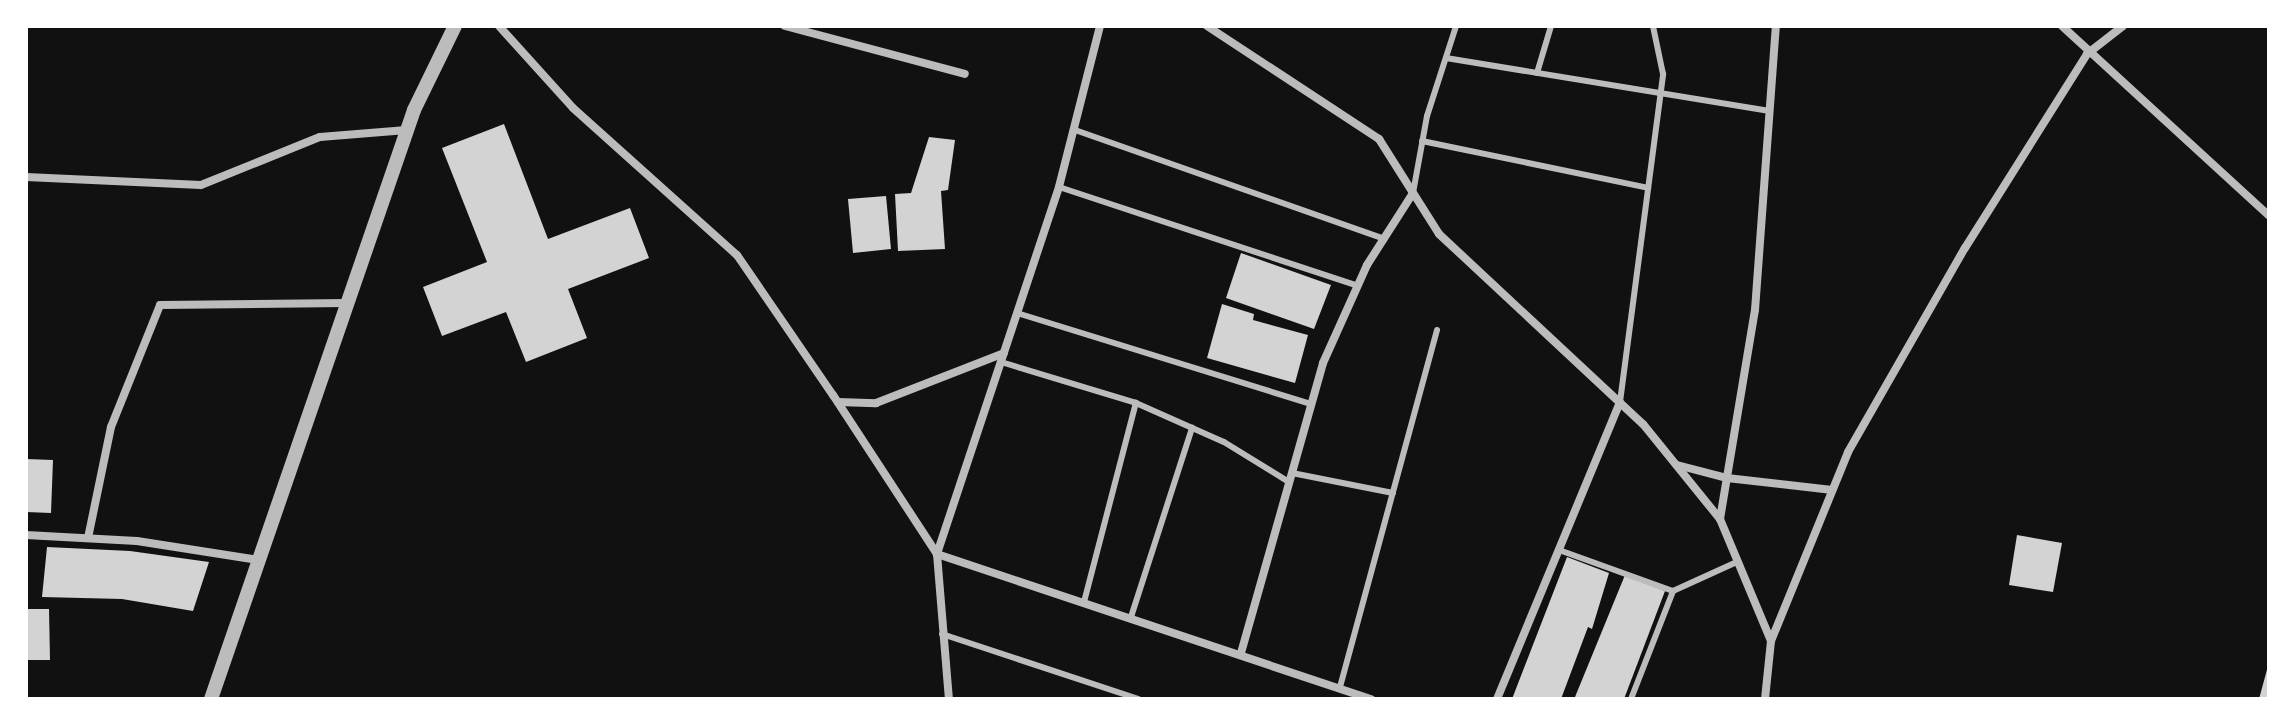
<!DOCTYPE html>
<html>
<head>
<meta charset="utf-8">
<style>
	body { margin:0 }
	#map { position:relative; width:2295px; height:725px; overflow:hidden; background:#111; font-family:Raleway,sans-serif }
	div>[style] { position:absolute }
	[style*='--x'] { left:calc(var(--x)*1px); top:calc(var(--y)*1px); width:calc(var(--w)*1px); rotate:calc(var(--a)*1deg) }
	.building>* { inset:0; background:#d3d3d3 }
	.service>* { height:6px; margin:-3px; padding:0 3px; transform-origin:3px; border-radius:3px; background:#bcbcbc }
	.minor>* { height:8px; margin:-4px; padding:0 4px; transform-origin:4px; border-radius:4px; background:#bcbcbc }
	.tertiary>* { height:14px; margin:-7px; padding:0 7px; transform-origin:7px; border-radius:7px; background:#bcbcbc }
	span { translate:-50% -50%; white-space:nowrap; text-align:center; line-height:1.15; -webkit-text-stroke:6px #fff; paint-order:stroke }
	.frame { position:absolute; inset:0; border:28px solid #fff; pointer-events:none }
</style>
</head>
<body>
<div id="map">
	<div class="building">
		<div style="clip-path:polygon(504px 124px,548px 239px,630px 208px,649px 258px,568px 289px,587px 338px,526px 362px,506px 312px,442px 336px,423px 287px,487px 262px,442px 148px)"></div>
		<div style="clip-path:polygon(929px 137px,955px 140px,948px 190px,941px 191px,945px 249px,898px 251px,895px 194px,911px 193px)"></div>
		<div style="clip-path:polygon(886px 196px,891px 249px,853px 253px,848px 199px)"></div>
		<div style="clip-path:polygon(1241px 253px,1331px 285px,1314px 329px,1226px 298px)"></div>
		<div style="clip-path:polygon(1222px 304px,1254px 314px,1253px 320px,1308px 335px,1295px 383px,1207px 358px)"></div>
		<div style="clip-path:polygon(26px 459px,53px 460px,51px 513px,26px 512px)"></div>
		<div style="clip-path:polygon(2017px 535px,2062px 543px,2053px 592px,2009px 585px)"></div>
		<div style="clip-path:polygon(47px 547px,130px 551px,209px 562px,193px 611px,122px 599px,42px 597px)"></div>
		<div style="clip-path:polygon(1567px 557px,1609px 573px,1592px 629px,1588px 627px,1561px 699px,1512px 699px)"></div>
		<div style="clip-path:polygon(1625px 575px,1665px 591px,1624px 699px,1579px 699px,1575px 697px)"></div>
		<div style="clip-path:polygon(26px 609px,49px 609px,50px 660px,26px 660px)"></div>
		<div style="clip-path:polygon(2268px 666px,2269px 699px,2259px 699px)"></div>
	</div>
	<div class="service">
		<div style="--x:1446;--y:58;--w:328;--a:9.3"></div>
		<div style="--x:1537;--y:73;--w:49;--a:-73.4"></div>
		<div style="--x:1075;--y:130;--w:328;--a:19.4"></div>
		<div style="--x:1422;--y:141;--w:231;--a:11.7"></div>
		<div style="--x:1059;--y:187;--w:315;--a:18.3"></div>
		<div style="--x:1413;--y:193;--w:78;--a:-79.7"></div>
		<div style="--x:1427;--y:116;--w:95;--a:-72.1"></div>
		<div style="--x:1017;--y:313;--w:308;--a:17.2"></div>
		<div style="--x:1001;--y:362;--w:141;--a:16.9"></div>
		<div style="--x:1136;--y:403;--w:96;--a:23.9"></div>
		<div style="--x:1224;--y:442;--w:76;--a:31.6"></div>
		<div style="--x:1620;--y:402;--w:331;--a:-82.5"></div>
		<div style="--x:1663;--y:74;--w:49;--a:-101.8"></div>
		<div style="--x:1292;--y:473;--w:103;--a:11.2"></div>
		<div style="--x:1559;--y:550;--w:121;--a:19.8"></div>
		<div style="--x:1673;--y:591;--w:70;--a:-24.4"></div>
		<div style="--x:1084;--y:602;--w:206;--a:-75.4"></div>
		<div style="--x:1131;--y:617;--w:199;--a:-72.1"></div>
		<div style="--x:942;--y:634;--w:207;--a:18.3"></div>
		<div style="--x:1340;--y:687;--w:370;--a:-74.8"></div>
		<div style="--x:1631;--y:699;--w:116;--a:-68.7"></div>
	</div>
	<div class="minor">
		<div style="--x:499;--y:26;--w:110;--a:47.9"></div>
		<div style="--x:573;--y:108;--w:220;--a:41.9"></div>
		<div style="--x:737;--y:255;--w:170;--a:55.6"></div>
		<div style="--x:833;--y:395;--w:190;--a:56.8"></div>
		<div style="--x:937;--y:554;--w:145;--a:85.3"></div>
		<div style="--x:785;--y:26;--w:186;--a:14.9"></div>
		<div style="--x:1100;--y:26;--w:166;--a:104.3"></div>
		<div style="--x:1059;--y:187;--w:387;--a:108.4"></div>
		<div style="--x:937;--y:554;--w:458;--a:18.5"></div>
		<div style="--x:1207;--y:26;--w:206;--a:33.3"></div>
		<div style="--x:1379;--y:139;--w:112;--a:57.7"></div>
		<div style="--x:1439;--y:234;--w:279;--a:43"></div>
		<div style="--x:1643;--y:424;--w:122;--a:51"></div>
		<div style="--x:1720;--y:519;--w:132;--a:67.3"></div>
		<div style="--x:2062;--y:26;--w:281;--a:42.5"></div>
		<div style="--x:26;--y:177;--w:175;--a:2.6"></div>
		<div style="--x:201;--y:185;--w:128;--a:-22"></div>
		<div style="--x:320;--y:137;--w:87;--a:-4.6"></div>
		<div style="--x:838;--y:402;--w:38;--a:2"></div>
		<div style="--x:876;--y:403;--w:137;--a:-21.3"></div>
		<div style="--x:1677;--y:465;--w:52;--a:14.6"></div>
		<div style="--x:1727;--y:478;--w:106;--a:6.5"></div>
		<div style="--x:1720;--y:519;--w:212;--a:-80.5"></div>
		<div style="--x:1755;--y:310;--w:285;--a:-85.8"></div>
		<div style="--x:26;--y:535;--w:111;--a:3.1"></div>
		<div style="--x:137;--y:541;--w:123;--a:8.9"></div>
		<div style="--x:88;--y:538;--w:113;--a:-78.3"></div>
		<div style="--x:111;--y:427;--w:131;--a:-68.1"></div>
		<div style="--x:160;--y:305;--w:187;--a:-0.6"></div>
		<div style="--x:1241;--y:653;--w:301;--a:-74.2"></div>
		<div style="--x:1323;--y:363;--w:107;--a:-65.8"></div>
		<div style="--x:1367;--y:265;--w:85;--a:-57.4"></div>
		<div style="--x:1497;--y:699;--w:321;--a:-67.5"></div>
		<div style="--x:1765;--y:699;--w:58;--a:-84.1"></div>
		<div style="--x:1771;--y:641;--w:204;--a:-67.8"></div>
		<div style="--x:1848;--y:452;--w:235;--a:-60.2"></div>
		<div style="--x:1965;--y:248;--w:229;--a:-57.8"></div>
		<div style="--x:2087;--y:54;--w:46;--a:-37.9"></div>
	</div>
	<div class="tertiary">
		<div style="--x:211;--y:699;--w:623;--a:-70.98"></div>
		<div style="--x:414;--y:110;--w:93;--a:-64"></div>
	</div>
	<div class="frame"></div>
</div>
</body>
</html>
